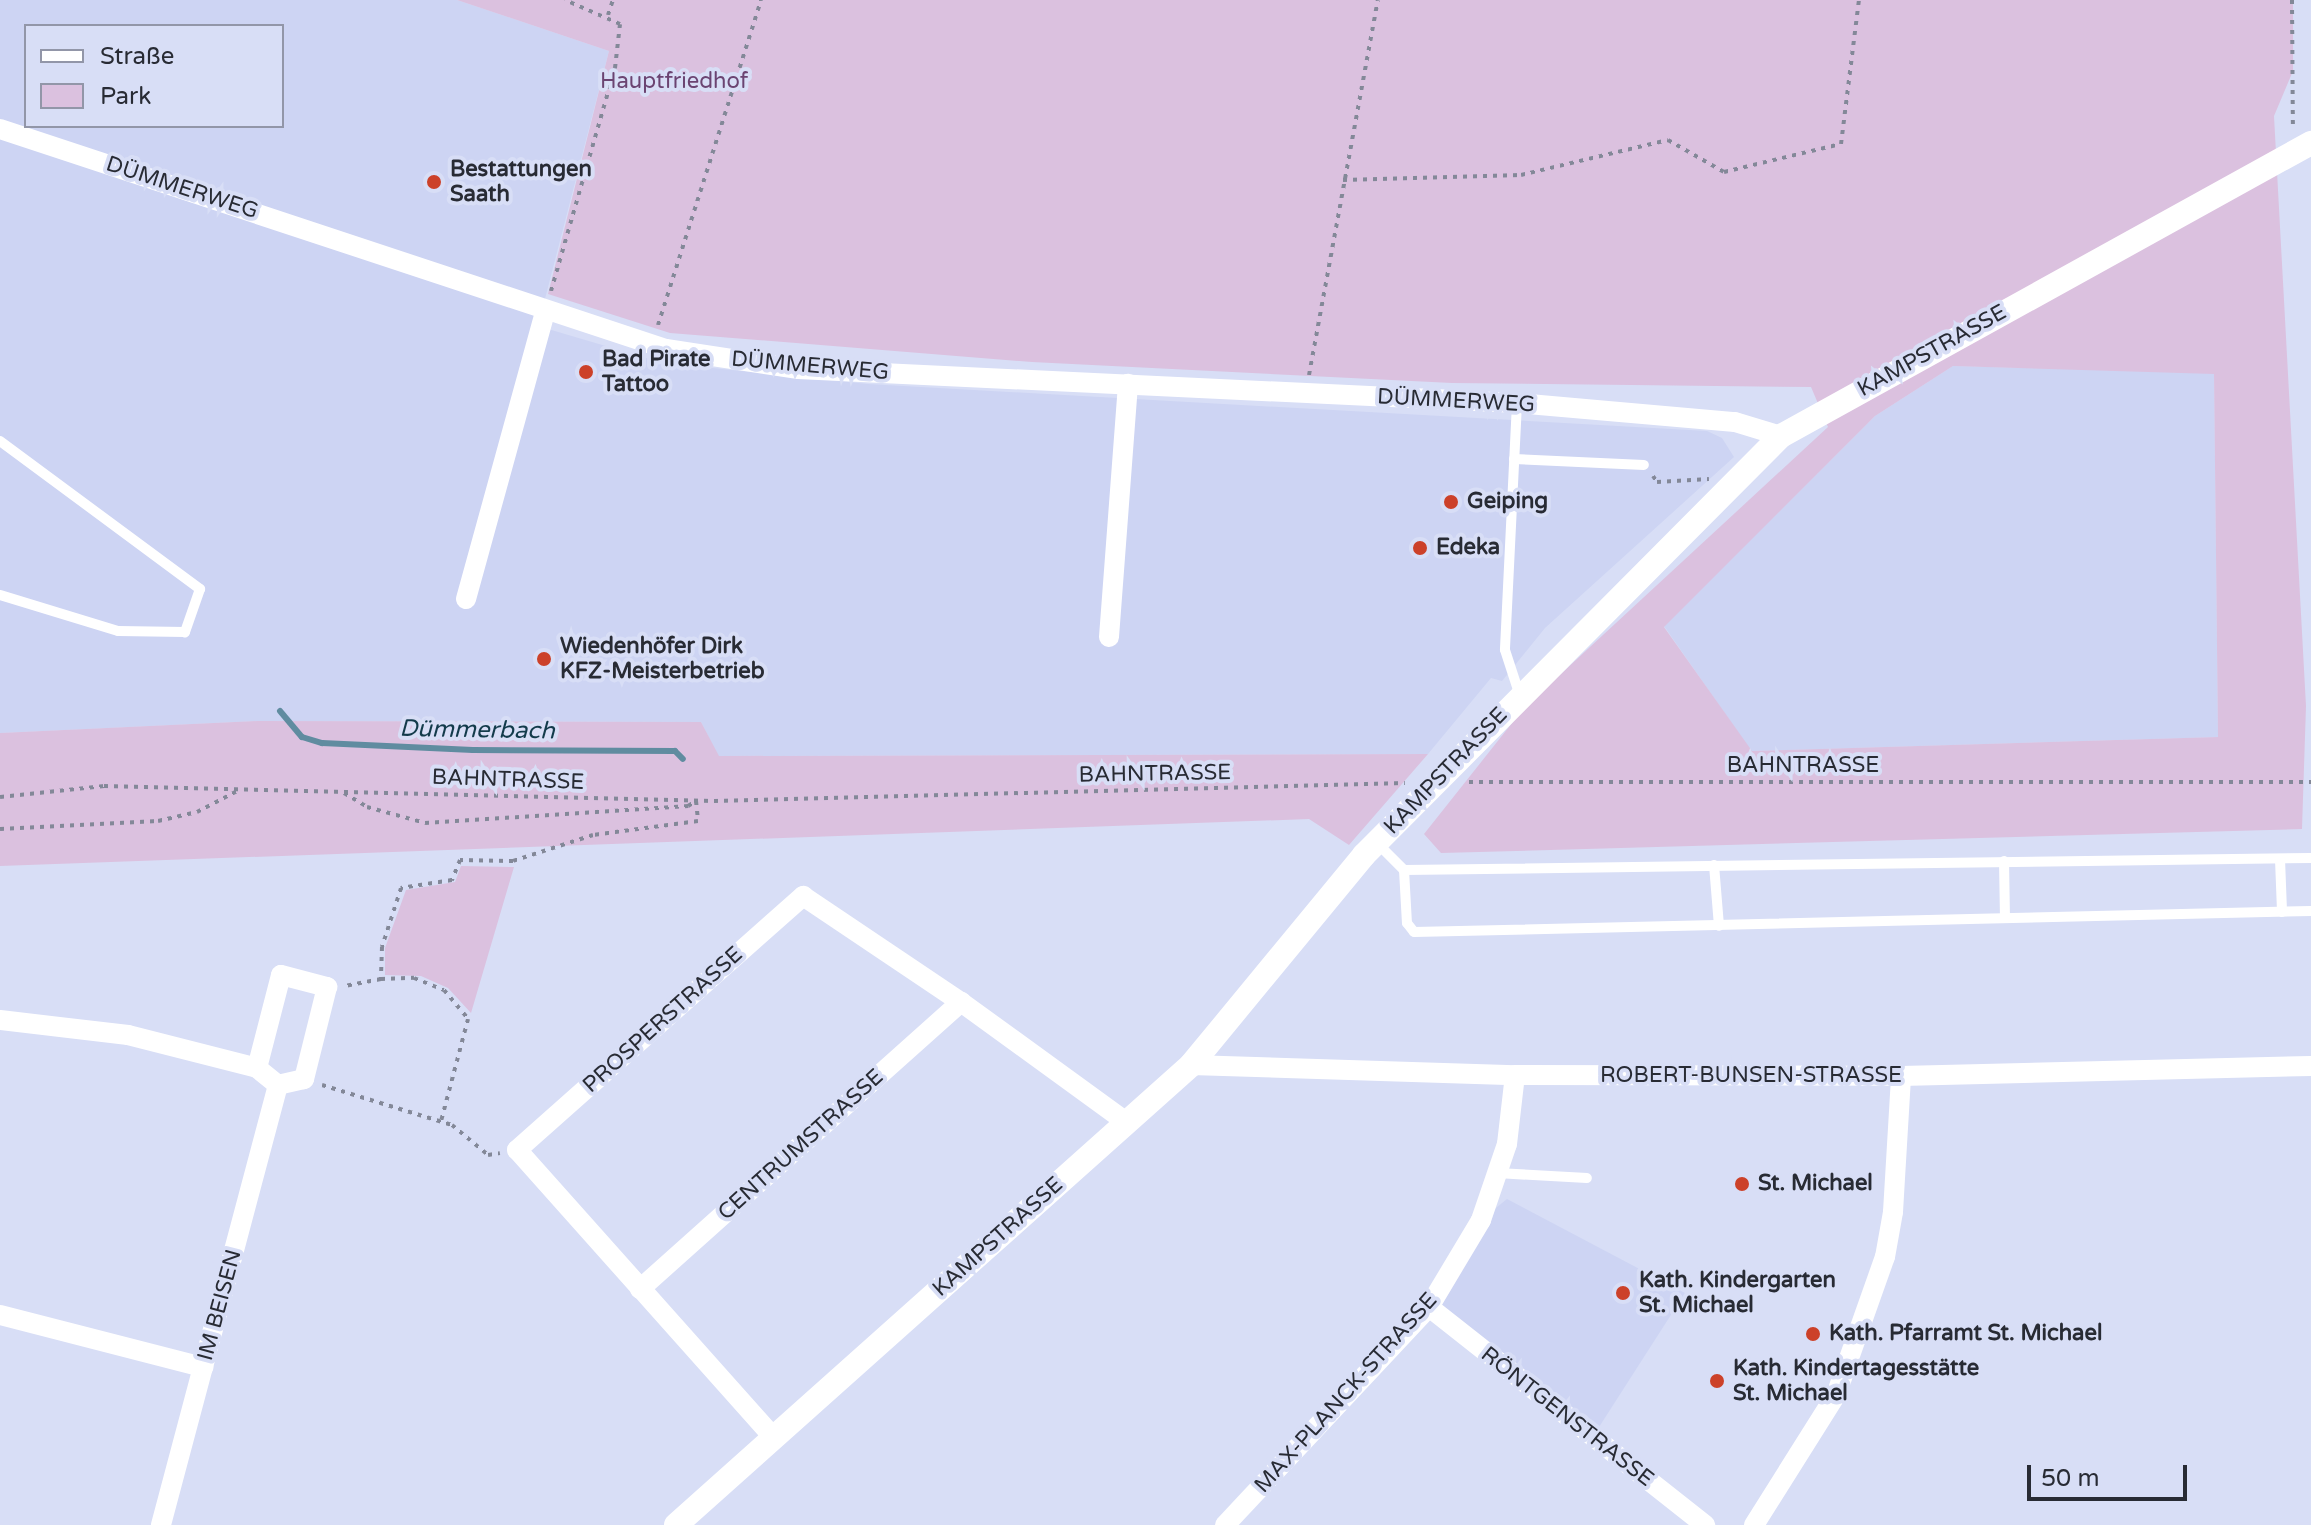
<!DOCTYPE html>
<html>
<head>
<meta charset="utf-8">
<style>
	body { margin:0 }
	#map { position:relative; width:2311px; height:1525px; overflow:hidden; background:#d8def6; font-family:"Varela Round",sans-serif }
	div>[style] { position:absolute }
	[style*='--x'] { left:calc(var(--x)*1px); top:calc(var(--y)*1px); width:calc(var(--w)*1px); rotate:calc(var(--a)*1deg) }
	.built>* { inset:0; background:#cdd4f3 }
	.green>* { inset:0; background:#dbc1df }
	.stream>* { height:6px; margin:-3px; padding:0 3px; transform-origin:3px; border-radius:3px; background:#608ca0 }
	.path>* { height:4px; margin-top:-2px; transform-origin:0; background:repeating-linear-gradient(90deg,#838898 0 4px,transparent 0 10px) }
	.service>* { height:10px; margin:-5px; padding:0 5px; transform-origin:5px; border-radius:5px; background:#fff }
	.minor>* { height:20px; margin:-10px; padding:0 10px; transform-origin:10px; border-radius:10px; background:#fff }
	.tertiary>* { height:24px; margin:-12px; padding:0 12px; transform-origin:12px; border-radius:12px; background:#fff }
	.dots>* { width:22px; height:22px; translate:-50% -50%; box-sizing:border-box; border:4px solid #d8def6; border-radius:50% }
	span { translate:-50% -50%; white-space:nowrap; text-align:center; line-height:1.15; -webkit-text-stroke:8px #d8def6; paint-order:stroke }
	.park-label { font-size:22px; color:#6b4472 }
	.poi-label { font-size:22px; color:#282b34; font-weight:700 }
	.left { translate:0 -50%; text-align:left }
	.street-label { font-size:22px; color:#282b34 }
	.water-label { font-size:24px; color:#133b4b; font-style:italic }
	.legend { position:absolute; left:24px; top:24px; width:260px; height:104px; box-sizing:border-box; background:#d8def6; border:2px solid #9296a8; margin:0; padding:10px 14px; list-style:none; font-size:24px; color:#282b34 }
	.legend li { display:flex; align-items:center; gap:16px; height:40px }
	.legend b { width:40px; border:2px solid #9296a8 }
	.scale { position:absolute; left:2027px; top:1465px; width:160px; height:36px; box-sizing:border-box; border:4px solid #282b34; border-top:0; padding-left:10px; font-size:24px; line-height:28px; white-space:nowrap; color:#282b34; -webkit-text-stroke:6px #d8def6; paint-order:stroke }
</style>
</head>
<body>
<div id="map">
	<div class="built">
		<div style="clip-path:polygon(evenodd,0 0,457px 0,609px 51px,538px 326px,663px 363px,868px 384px,1707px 431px,1722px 438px,1734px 457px,1545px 628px,1502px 681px,1491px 678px,1428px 754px,718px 756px,701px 722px,257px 721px,0 733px,0 0,26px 26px,282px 26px,282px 126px,26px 126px,26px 26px)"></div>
		<div style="clip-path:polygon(1953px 366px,2214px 373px,2218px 737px,1751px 751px,1664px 626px,1875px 416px)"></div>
		<div style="clip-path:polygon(1507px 1199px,1685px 1293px,1592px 1438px,1429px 1307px,1481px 1220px)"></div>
	</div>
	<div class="green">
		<div style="clip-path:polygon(evenodd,457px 0,2293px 0,2293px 71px,2274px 116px,2306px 706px,2302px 829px,1441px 853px,1424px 834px,1524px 708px,1828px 427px,1811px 387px,1452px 383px,1032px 362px,670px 333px,548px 294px,609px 51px,457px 0,1953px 366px,2214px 374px,2218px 737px,1752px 751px,1664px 627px,1875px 416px,1953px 366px)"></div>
		<div style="clip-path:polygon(257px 721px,701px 722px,719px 756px,1428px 754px,1349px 845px,1309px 819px,0 866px,0 733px)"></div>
		<div style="clip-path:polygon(461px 866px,514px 867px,471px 1013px,448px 988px,421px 976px,385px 975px,385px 948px,406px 890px,455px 882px)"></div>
	</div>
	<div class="stream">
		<div style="--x:280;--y:711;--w:34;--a:50"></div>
		<div style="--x:302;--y:737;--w:21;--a:17"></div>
		<div style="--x:322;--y:743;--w:151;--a:2.7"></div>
		<div style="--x:473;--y:750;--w:202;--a:0.3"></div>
		<div style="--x:675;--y:751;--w:11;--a:45"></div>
	</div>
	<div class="path">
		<div style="--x:2292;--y:0;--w:130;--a:89.6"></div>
		<div style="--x:608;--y:15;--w:16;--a:-72"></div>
		<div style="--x:1343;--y:180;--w:178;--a:-1.6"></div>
		<div style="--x:1521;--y:175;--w:151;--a:-13.4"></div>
		<div style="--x:1668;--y:140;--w:64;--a:29.7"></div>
		<div style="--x:1724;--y:172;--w:120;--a:-13.5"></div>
		<div style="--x:1841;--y:144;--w:145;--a:-82.9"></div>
		<div style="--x:551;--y:291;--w:232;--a:-74"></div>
		<div style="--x:615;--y:68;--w:44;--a:-83.5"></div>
		<div style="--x:620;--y:24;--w:60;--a:-156.4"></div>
		<div style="--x:658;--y:325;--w:341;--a:-72.4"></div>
		<div style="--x:1309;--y:375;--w:381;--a:-79.6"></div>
		<div style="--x:1653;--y:476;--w:7;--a:56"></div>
		<div style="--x:1657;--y:482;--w:52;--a:-3.3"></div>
		<div style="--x:1469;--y:782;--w:842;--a:0"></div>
		<div style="--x:344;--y:793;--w:27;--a:31"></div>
		<div style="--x:367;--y:807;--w:60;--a:15.4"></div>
		<div style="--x:425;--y:823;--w:264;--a:-3.7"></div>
		<div style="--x:688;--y:806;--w:9;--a:-32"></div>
		<div style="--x:696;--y:801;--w:20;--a:84"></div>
		<div style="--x:698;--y:821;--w:106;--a:172.4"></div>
		<div style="--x:593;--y:835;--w:84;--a:162"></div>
		<div style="--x:513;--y:861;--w:53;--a:-178.9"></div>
		<div style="--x:460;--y:860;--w:22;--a:112"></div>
		<div style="--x:452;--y:880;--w:52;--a:171.1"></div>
		<div style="--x:401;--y:888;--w:62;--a:107.9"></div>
		<div style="--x:382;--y:947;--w:32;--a:92"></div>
		<div style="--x:381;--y:979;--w:37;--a:169"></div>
		<div style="--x:0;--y:797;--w:105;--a:-6"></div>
		<div style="--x:104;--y:786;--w:610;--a:1.41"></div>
		<div style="--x:714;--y:801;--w:691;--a:-1.49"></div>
		<div style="--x:0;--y:829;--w:158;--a:-2.9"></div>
		<div style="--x:158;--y:821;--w:40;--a:-13"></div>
		<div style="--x:197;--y:812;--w:47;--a:-27.6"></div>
		<div style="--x:381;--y:979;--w:33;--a:-2"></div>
		<div style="--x:414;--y:978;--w:32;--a:22"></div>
		<div style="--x:444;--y:990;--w:38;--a:50"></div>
		<div style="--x:468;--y:1019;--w:106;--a:104.8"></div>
		<div style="--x:322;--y:1085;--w:136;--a:17.1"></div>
		<div style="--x:452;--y:1125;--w:47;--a:39.8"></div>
		<div style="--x:488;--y:1155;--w:12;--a:-9"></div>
	</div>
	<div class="service">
		<div style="--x:1517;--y:403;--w:247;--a:92.8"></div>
		<div style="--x:1505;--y:650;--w:45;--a:72"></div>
		<div style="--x:0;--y:441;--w:249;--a:36.5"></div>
		<div style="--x:200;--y:589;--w:46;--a:109.2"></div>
		<div style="--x:185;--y:632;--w:67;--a:-179.1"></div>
		<div style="--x:118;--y:631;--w:123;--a:-163"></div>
		<div style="--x:1514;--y:459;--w:130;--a:2.6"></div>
		<div style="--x:1377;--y:843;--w:38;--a:45"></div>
		<div style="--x:1404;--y:870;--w:907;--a:-0.76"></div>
		<div style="--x:2280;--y:859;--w:53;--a:87.8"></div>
		<div style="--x:2004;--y:861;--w:57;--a:89"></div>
		<div style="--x:1714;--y:865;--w:61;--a:85.3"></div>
		<div style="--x:1404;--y:870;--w:53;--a:86.8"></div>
		<div style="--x:1407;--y:923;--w:11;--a:52"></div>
		<div style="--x:1414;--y:932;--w:897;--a:-1.34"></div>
		<div style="--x:1497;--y:1173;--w:90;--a:3.2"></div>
	</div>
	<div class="minor">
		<div style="--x:0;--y:129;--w:701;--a:18.28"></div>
		<div style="--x:666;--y:349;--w:134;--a:8.6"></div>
		<div style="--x:798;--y:369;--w:720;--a:2.71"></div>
		<div style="--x:1517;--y:403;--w:219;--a:5"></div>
		<div style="--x:1735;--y:422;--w:48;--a:16.9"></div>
		<div style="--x:466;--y:599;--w:297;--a:-74.6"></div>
		<div style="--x:1109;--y:637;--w:254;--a:-85.7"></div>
		<div style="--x:0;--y:1020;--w:129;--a:6.7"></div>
		<div style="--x:128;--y:1035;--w:133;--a:14.3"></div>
		<div style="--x:257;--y:1068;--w:27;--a:39"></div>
		<div style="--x:278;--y:1085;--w:455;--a:104.9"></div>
		<div style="--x:1191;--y:1065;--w:324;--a:1.8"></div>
		<div style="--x:1515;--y:1075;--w:386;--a:0.1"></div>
		<div style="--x:1901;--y:1076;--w:410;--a:-1.4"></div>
		<div style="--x:257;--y:1068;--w:96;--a:-75.5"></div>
		<div style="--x:281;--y:975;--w:48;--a:14.6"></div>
		<div style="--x:327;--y:987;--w:95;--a:104"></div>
		<div style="--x:304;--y:1079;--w:27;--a:167"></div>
		<div style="--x:640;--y:1289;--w:431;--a:-41.8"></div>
		<div style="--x:1429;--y:1307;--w:352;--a:38.3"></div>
		<div style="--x:0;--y:1315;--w:210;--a:14.4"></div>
		<div style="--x:774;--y:1438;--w:386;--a:-131.7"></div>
		<div style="--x:517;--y:1150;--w:383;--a:-41.6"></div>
		<div style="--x:803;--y:896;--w:190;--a:33.9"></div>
		<div style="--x:961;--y:1002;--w:204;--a:36"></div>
		<div style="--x:1225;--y:1525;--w:299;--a:-46.9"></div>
		<div style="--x:1429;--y:1307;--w:101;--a:-59.1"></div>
		<div style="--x:1481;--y:1220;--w:80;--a:-71.1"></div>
		<div style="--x:1507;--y:1144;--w:69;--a:-83.4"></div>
		<div style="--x:1754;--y:1525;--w:154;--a:-57.8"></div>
		<div style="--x:1836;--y:1395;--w:146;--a:-70.5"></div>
		<div style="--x:1885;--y:1257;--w:46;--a:-79.9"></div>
		<div style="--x:1893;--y:1212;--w:136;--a:-86.6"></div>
	</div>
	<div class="tertiary">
		<div style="--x:676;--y:1525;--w:691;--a:-41.77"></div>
		<div style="--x:1191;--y:1065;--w:272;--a:-50.5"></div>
		<div style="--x:1364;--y:855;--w:591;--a:-45.14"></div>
		<div style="--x:1781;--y:436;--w:606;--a:-28.94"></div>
	</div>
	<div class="dots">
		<div style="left:434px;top:182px;background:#cc4129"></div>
		<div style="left:586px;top:372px;background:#cc4129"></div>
		<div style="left:1451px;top:502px;background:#cc4129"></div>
		<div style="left:1420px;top:548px;background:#cc4129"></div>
		<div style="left:544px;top:659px;background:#cc4129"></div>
		<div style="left:1742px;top:1184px;background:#cc4129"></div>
		<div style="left:1623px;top:1293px;background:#cc4129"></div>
		<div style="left:1813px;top:1334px;background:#cc4129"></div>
		<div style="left:1717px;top:1381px;background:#cc4129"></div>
	</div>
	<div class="park-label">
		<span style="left:674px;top:82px">Hauptfriedhof</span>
	</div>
	<div class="poi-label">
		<span class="left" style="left:450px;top:182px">Bestattungen<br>Saath</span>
		<span class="left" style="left:602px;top:372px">Bad Pirate<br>Tattoo</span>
		<span class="left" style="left:1467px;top:502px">Geiping</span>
		<span class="left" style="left:1436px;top:548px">Edeka</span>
		<span class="left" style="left:560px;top:659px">Wiedenhöfer Dirk<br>KFZ-Meisterbetrieb</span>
		<span class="left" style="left:1758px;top:1184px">St. Michael</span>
		<span class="left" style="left:1639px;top:1293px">Kath. Kindergarten<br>St. Michael</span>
		<span class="left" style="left:1829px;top:1334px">Kath. Pfarramt St. Michael</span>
		<span class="left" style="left:1733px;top:1381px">Kath. Kindertagesstätte<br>St. Michael</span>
	</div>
	<div class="street-label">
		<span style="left:182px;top:188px;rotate:18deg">DÜMMERWEG</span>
		<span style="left:1932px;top:351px;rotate:-29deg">KAMPSTRASSE</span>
		<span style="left:810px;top:366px;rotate:5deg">DÜMMERWEG</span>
		<span style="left:1456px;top:401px;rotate:3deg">DÜMMERWEG</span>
		<span style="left:1803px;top:766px">BAHNTRASSE</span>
		<span style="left:1446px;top:771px;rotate:-46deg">KAMPSTRASSE</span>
		<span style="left:1155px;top:774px;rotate:-1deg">BAHNTRASSE</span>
		<span style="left:508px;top:780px;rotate:2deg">BAHNTRASSE</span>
		<span style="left:663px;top:1020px;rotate:-42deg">PROSPERSTRASSE</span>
		<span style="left:1751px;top:1076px">ROBERT-BUNSEN-STRASSE</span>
		<span style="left:801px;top:1145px;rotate:-42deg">CENTRUMSTRASSE</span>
		<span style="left:998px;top:1237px;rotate:-42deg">KAMPSTRASSE</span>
		<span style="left:220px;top:1305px;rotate:-75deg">IM BEISEN</span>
		<span style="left:1346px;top:1393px;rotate:-48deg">MAX-PLANCK-STRASSE</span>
		<span style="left:1567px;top:1417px;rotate:38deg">RÖNTGENSTRASSE</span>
	</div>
	<div class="water-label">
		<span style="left:477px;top:730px;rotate:1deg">Dümmerbach</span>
	</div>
	<ul class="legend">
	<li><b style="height:10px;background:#fff"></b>Straße</li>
	<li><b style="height:22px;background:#dbc1df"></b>Park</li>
	</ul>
	<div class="scale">50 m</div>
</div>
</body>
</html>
